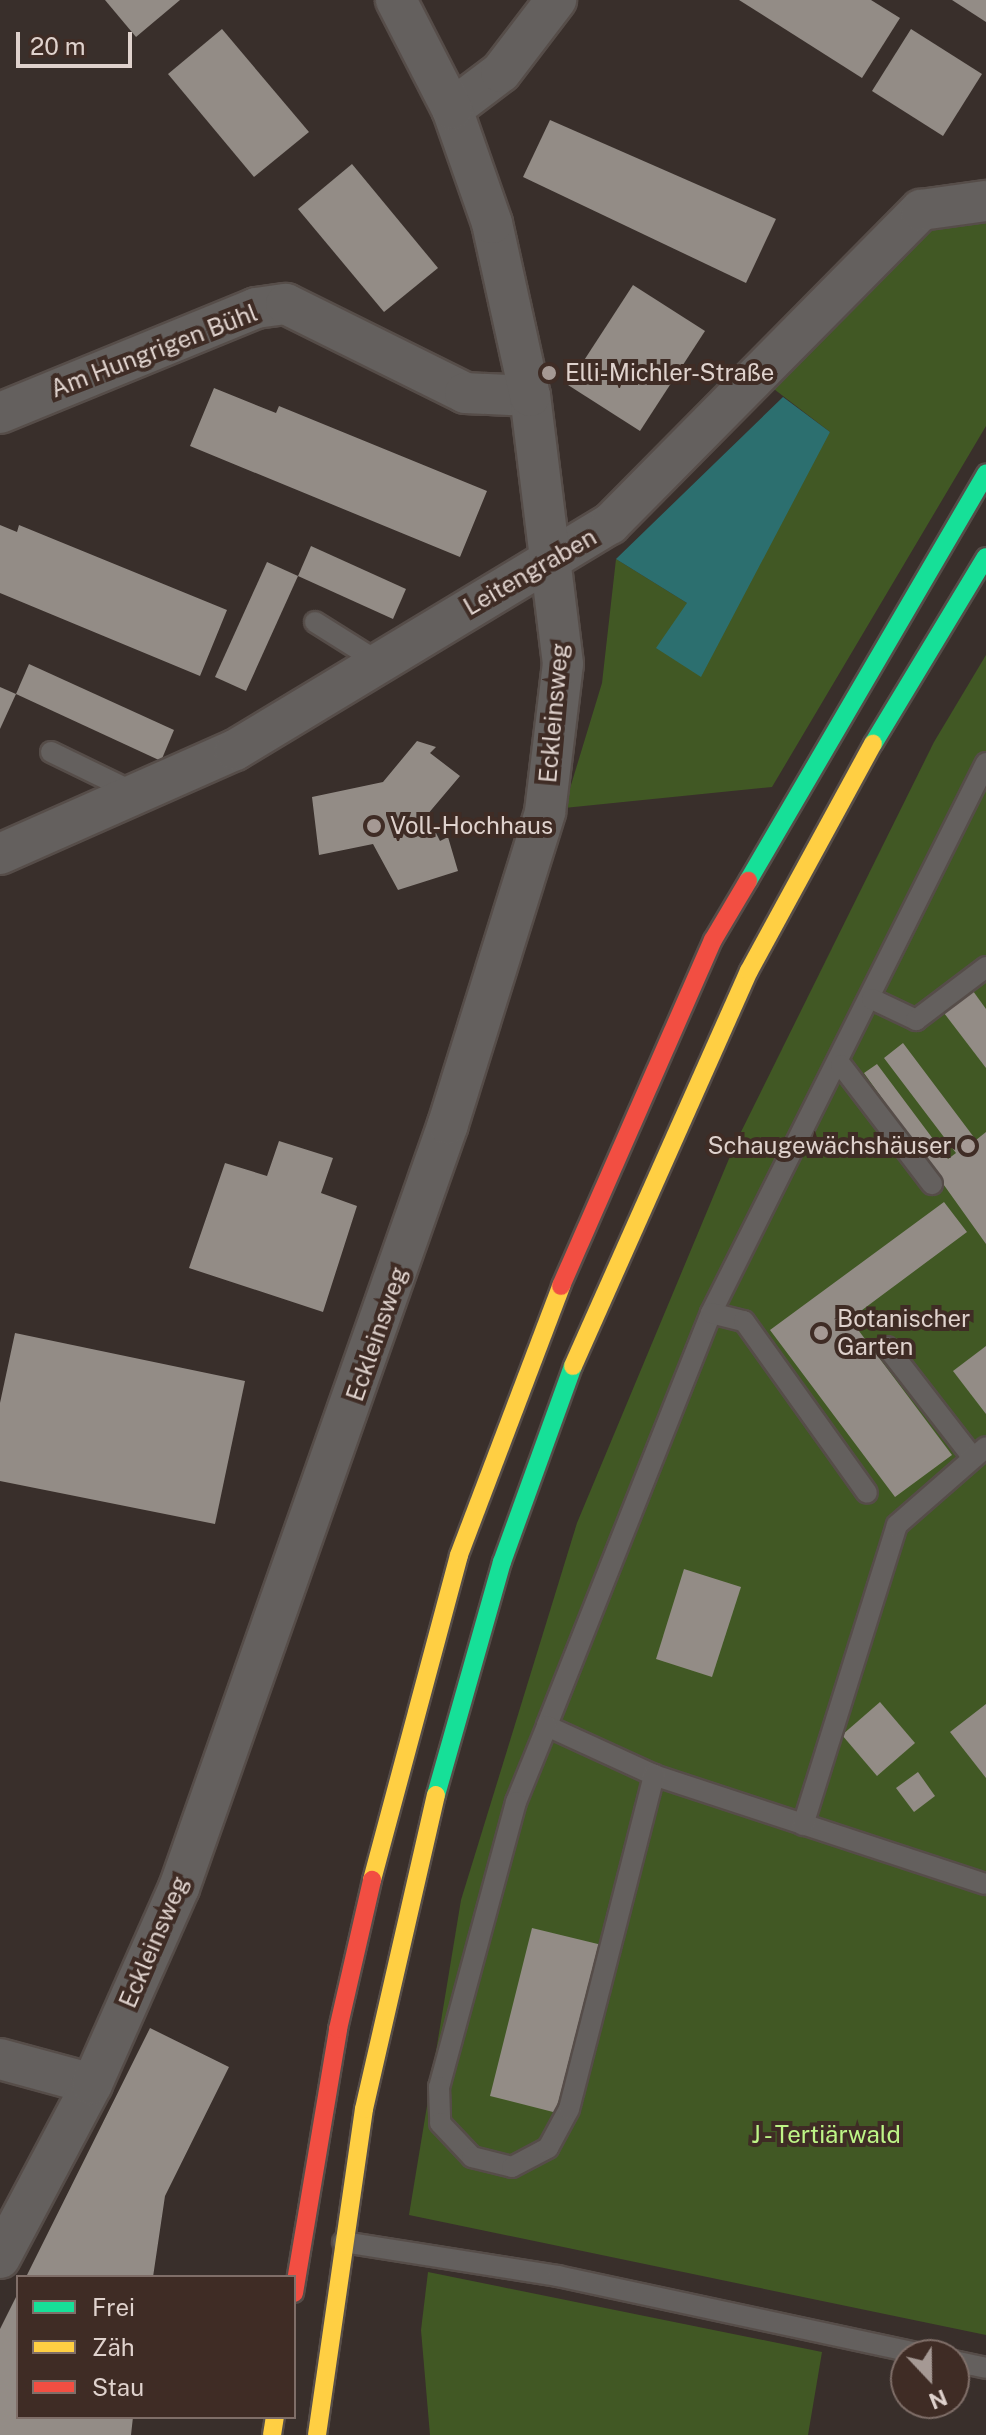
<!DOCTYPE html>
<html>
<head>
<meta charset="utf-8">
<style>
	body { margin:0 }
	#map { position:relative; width:986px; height:2435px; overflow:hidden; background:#392f2b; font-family:"Public Sans",sans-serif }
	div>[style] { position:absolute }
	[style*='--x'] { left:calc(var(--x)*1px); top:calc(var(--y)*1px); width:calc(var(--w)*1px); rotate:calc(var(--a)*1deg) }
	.green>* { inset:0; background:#415824 }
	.water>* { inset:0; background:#2c6f6f }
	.building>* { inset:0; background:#938c86 }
	.roads { filter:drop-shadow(2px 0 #564d49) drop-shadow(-2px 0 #564d49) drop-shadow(0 2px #564d49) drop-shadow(0 -2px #564d49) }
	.lane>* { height:20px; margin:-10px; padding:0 10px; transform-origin:10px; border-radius:10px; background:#64605e }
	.street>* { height:40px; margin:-20px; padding:0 20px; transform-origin:20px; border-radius:20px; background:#64605e }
	.fast>* { height:18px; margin:-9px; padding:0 9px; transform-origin:9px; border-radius:9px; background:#16e098 }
	.slow>* { height:18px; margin:-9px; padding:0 9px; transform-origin:9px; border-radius:9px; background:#ffcf43 }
	.jam>* { height:18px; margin:-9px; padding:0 9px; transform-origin:9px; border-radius:9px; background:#f24e42 }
	.dots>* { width:22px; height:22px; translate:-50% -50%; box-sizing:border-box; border:4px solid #3f2c25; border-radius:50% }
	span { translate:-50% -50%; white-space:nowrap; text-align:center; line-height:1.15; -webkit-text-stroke:8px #3f2c25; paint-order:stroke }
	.street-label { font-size:24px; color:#dfd2cd }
	.poi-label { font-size:24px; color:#dfd2cd }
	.left { translate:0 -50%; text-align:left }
	.right { translate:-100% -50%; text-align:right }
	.park-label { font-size:24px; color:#bef587 }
	.legend { position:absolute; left:16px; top:2275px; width:280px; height:144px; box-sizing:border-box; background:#3f2c25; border:2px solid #7f6e68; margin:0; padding:10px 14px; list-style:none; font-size:24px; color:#dfd2cd }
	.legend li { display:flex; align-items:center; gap:16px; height:40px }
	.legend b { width:40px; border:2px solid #7f6e68 }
	.north { position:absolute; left:890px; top:2339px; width:80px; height:80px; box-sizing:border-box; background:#3f2c25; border:2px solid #7f6e68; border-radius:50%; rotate:158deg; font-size:22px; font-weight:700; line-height:32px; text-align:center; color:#dfd2cd }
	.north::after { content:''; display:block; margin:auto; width:28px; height:36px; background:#a59994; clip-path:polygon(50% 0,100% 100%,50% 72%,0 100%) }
	.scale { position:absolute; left:16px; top:32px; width:116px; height:36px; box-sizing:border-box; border:4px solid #dfd2cd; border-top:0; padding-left:10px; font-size:24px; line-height:28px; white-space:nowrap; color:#dfd2cd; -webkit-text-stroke:6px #3f2c25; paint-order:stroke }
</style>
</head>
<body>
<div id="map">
	<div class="green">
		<div style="clip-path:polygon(986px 179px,986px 426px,772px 787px,564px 808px,602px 683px,616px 559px,687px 603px,830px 432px,770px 386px,922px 230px,963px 220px)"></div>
		<div style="clip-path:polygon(986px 655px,986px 2335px,409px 2215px,461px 1900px,577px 1523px,736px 1142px,934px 742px)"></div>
		<div style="clip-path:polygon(428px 2272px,822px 2352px,808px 2435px,430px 2435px,421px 2330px)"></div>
	</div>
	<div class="water">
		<div style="clip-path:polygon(783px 397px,830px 432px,701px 677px,656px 648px,687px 603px,616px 559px)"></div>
	</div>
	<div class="building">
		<div style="clip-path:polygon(105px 0,180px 0,136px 37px)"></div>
		<div style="clip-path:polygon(739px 0,871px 0,900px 18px,862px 78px)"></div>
		<div style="clip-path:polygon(952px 0,986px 0,986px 22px)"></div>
		<div style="clip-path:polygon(222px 29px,309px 132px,254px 177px,168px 74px)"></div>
		<div style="clip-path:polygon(911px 29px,982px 74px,943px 136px,872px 91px)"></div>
		<div style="clip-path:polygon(550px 120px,776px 219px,746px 283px,523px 177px)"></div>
		<div style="clip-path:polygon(352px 164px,438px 268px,384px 312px,298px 209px)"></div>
		<div style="clip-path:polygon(633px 285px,705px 331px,640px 431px,568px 385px)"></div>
		<div style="clip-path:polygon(214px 388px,276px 413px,279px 406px,487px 491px,460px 557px,190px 446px)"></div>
		<div style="clip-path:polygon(0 525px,17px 532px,19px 525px,227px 610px,200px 676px,0 593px)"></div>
		<div style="clip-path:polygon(311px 546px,406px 589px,393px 619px,298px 576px)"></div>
		<div style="clip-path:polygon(267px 562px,298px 576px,246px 691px,215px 677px)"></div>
		<div style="clip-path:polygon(29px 664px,174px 730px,161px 761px,16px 694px)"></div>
		<div style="clip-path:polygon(0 687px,16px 694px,0 729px)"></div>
		<div style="clip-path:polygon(417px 741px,436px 747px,430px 753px,460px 776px,427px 815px,440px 841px,448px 837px,458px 871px,398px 890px,373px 844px,319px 855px,312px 797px,383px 782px)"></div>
		<div style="clip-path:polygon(973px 991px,986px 1009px,986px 1068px,944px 1013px)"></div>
		<div style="clip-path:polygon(903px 1043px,976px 1140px,986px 1132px,986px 1244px,864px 1073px,877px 1064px,948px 1159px,956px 1153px,884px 1058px)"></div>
		<div style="clip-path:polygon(279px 1141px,333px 1158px,321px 1193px,357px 1206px,323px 1312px,189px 1268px,225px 1163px,267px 1176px)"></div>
		<div style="clip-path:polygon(944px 1202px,967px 1232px,850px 1319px,952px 1455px,895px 1497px,770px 1330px)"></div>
		<div style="clip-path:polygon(15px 1333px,245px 1381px,215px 1524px,0 1481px,0 1403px)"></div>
		<div style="clip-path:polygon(986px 1346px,986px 1414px,953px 1371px)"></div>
		<div style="clip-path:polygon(684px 1569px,741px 1587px,712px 1677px,656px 1659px)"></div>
		<div style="clip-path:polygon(880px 1702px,915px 1743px,877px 1776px,842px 1735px)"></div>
		<div style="clip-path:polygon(986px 1704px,986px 1778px,950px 1732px)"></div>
		<div style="clip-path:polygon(918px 1772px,935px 1796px,914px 1812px,896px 1788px)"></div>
		<div style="clip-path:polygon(532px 1928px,602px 1945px,561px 2114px,490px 2096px)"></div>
		<div style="clip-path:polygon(150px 2028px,229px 2067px,165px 2196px,153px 2277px,26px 2277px)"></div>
		<div style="clip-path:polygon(18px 2293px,18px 2417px,133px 2417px,131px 2435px,0 2435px,0 2329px)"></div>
	</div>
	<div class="roads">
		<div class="lane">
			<div style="--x:315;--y:622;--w:73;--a:32.2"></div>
			<div style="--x:51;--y:752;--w:96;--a:26"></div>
			<div style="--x:986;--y:763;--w:615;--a:116.57"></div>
			<div style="--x:711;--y:1313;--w:444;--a:111.7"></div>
			<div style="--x:547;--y:1726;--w:118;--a:24.6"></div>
			<div style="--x:654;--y:1775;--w:349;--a:18.2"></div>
			<div style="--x:872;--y:999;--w:49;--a:25.5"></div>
			<div style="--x:916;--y:1020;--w:88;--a:-37.1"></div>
			<div style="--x:841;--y:1065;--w:150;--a:52.6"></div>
			<div style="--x:711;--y:1313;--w:34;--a:14"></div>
			<div style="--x:744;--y:1321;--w:211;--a:54.4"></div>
			<div style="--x:887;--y:1347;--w:140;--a:52.2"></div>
			<div style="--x:547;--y:1726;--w:82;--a:112.2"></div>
			<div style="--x:516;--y:1802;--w:295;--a:105.1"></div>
			<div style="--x:439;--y:2087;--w:36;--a:88"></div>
			<div style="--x:440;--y:2123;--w:47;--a:46.7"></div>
			<div style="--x:472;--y:2157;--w:41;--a:14"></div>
			<div style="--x:512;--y:2167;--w:41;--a:-27.8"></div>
			<div style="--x:548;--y:2148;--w:44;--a:-61.7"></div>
			<div style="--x:569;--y:2109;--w:345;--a:-75.7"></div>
			<div style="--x:803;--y:1825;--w:314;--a:-72.6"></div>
			<div style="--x:897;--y:1525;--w:118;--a:-41.2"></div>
			<div style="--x:343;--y:2242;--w:218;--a:9"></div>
			<div style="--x:558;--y:2276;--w:375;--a:12.1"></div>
			<div style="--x:954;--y:2361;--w:33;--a:12"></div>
		</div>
		<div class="street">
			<div style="--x:452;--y:109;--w:61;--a:-37.1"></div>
			<div style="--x:501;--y:72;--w:91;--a:-52.6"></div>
			<div style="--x:0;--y:413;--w:277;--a:-22.3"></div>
			<div style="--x:256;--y:308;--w:30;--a:-8"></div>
			<div style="--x:286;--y:304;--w:200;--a:26.4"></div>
			<div style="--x:465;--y:393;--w:65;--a:2.6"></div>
			<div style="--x:0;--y:854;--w:257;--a:-23.9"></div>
			<div style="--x:235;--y:750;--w:438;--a:-31.1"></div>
			<div style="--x:610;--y:524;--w:442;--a:-45.3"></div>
			<div style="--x:921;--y:210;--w:66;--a:-7.9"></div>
			<div style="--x:0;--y:2059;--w:95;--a:15.2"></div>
			<div style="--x:0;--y:2258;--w:197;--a:-62.1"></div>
			<div style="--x:92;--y:2084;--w:214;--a:-66.1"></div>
			<div style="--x:179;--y:1888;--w:810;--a:-70.6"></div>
			<div style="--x:448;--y:1124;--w:327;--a:-72.7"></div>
			<div style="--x:545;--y:812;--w:149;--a:-83.1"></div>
			<div style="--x:563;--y:664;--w:270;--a:-97"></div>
			<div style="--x:530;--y:396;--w:177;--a:-102.4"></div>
			<div style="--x:492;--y:223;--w:121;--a:-109.3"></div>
			<div style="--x:452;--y:109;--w:123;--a:-117.2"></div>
		</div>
		<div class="fast">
			<div style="--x:873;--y:744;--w:218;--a:-58.9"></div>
			<div style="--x:748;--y:881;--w:472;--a:-59.7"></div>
			<div style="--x:436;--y:1795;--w:242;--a:-74.2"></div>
			<div style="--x:502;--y:1562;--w:208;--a:-70.1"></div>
		</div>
		<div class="slow">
			<div style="--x:573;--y:1366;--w:432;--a:-66"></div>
			<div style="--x:749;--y:971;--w:259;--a:-61.4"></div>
			<div style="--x:372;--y:1880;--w:336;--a:-75"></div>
			<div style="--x:459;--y:1555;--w:288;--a:-69.2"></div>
			<div style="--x:272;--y:2435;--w:18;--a:-81"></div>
			<div style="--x:317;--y:2435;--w:329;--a:-81.8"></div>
			<div style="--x:364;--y:2109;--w:322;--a:-77.1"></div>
		</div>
		<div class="jam">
			<div style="--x:561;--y:1286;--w:378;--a:-66.3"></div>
			<div style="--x:713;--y:940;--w:69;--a:-59.3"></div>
			<div style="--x:294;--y:2293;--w:268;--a:-80.5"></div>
			<div style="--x:338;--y:2029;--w:153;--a:-77.1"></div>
		</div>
	</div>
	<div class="dots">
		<div style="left:549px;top:373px;background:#a59994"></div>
		<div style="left:374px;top:826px;background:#a59994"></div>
		<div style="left:968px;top:1146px;background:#a59994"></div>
		<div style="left:821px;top:1333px;background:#a59994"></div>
	</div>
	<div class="street-label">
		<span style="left:154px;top:351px;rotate:-21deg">Am Hungrigen Bühl</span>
		<span style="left:530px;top:572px;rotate:-30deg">Leitengraben</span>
		<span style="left:554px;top:713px;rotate:-85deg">Eckleinsweg</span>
		<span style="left:377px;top:1334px;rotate:-71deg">Eckleinsweg</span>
		<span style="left:154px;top:1942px;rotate:-67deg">Eckleinsweg</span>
	</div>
	<div class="poi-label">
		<span class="left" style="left:565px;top:373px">Elli-Michler-Straße</span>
		<span class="left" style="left:390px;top:826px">Voll-Hochhaus</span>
		<span class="right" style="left:952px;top:1146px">Schaugewächshäuser</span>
		<span class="left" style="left:837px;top:1333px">Botanischer<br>Garten</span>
	</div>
	<div class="park-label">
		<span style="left:826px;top:2135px">J - Tertiärwald</span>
	</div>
	<ul class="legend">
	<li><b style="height:10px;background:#16e098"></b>Frei</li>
	<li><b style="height:10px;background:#ffcf43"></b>Zäh</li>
	<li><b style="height:10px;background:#f24e42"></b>Stau</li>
	</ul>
	<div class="north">N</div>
	<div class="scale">20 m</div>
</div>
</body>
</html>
